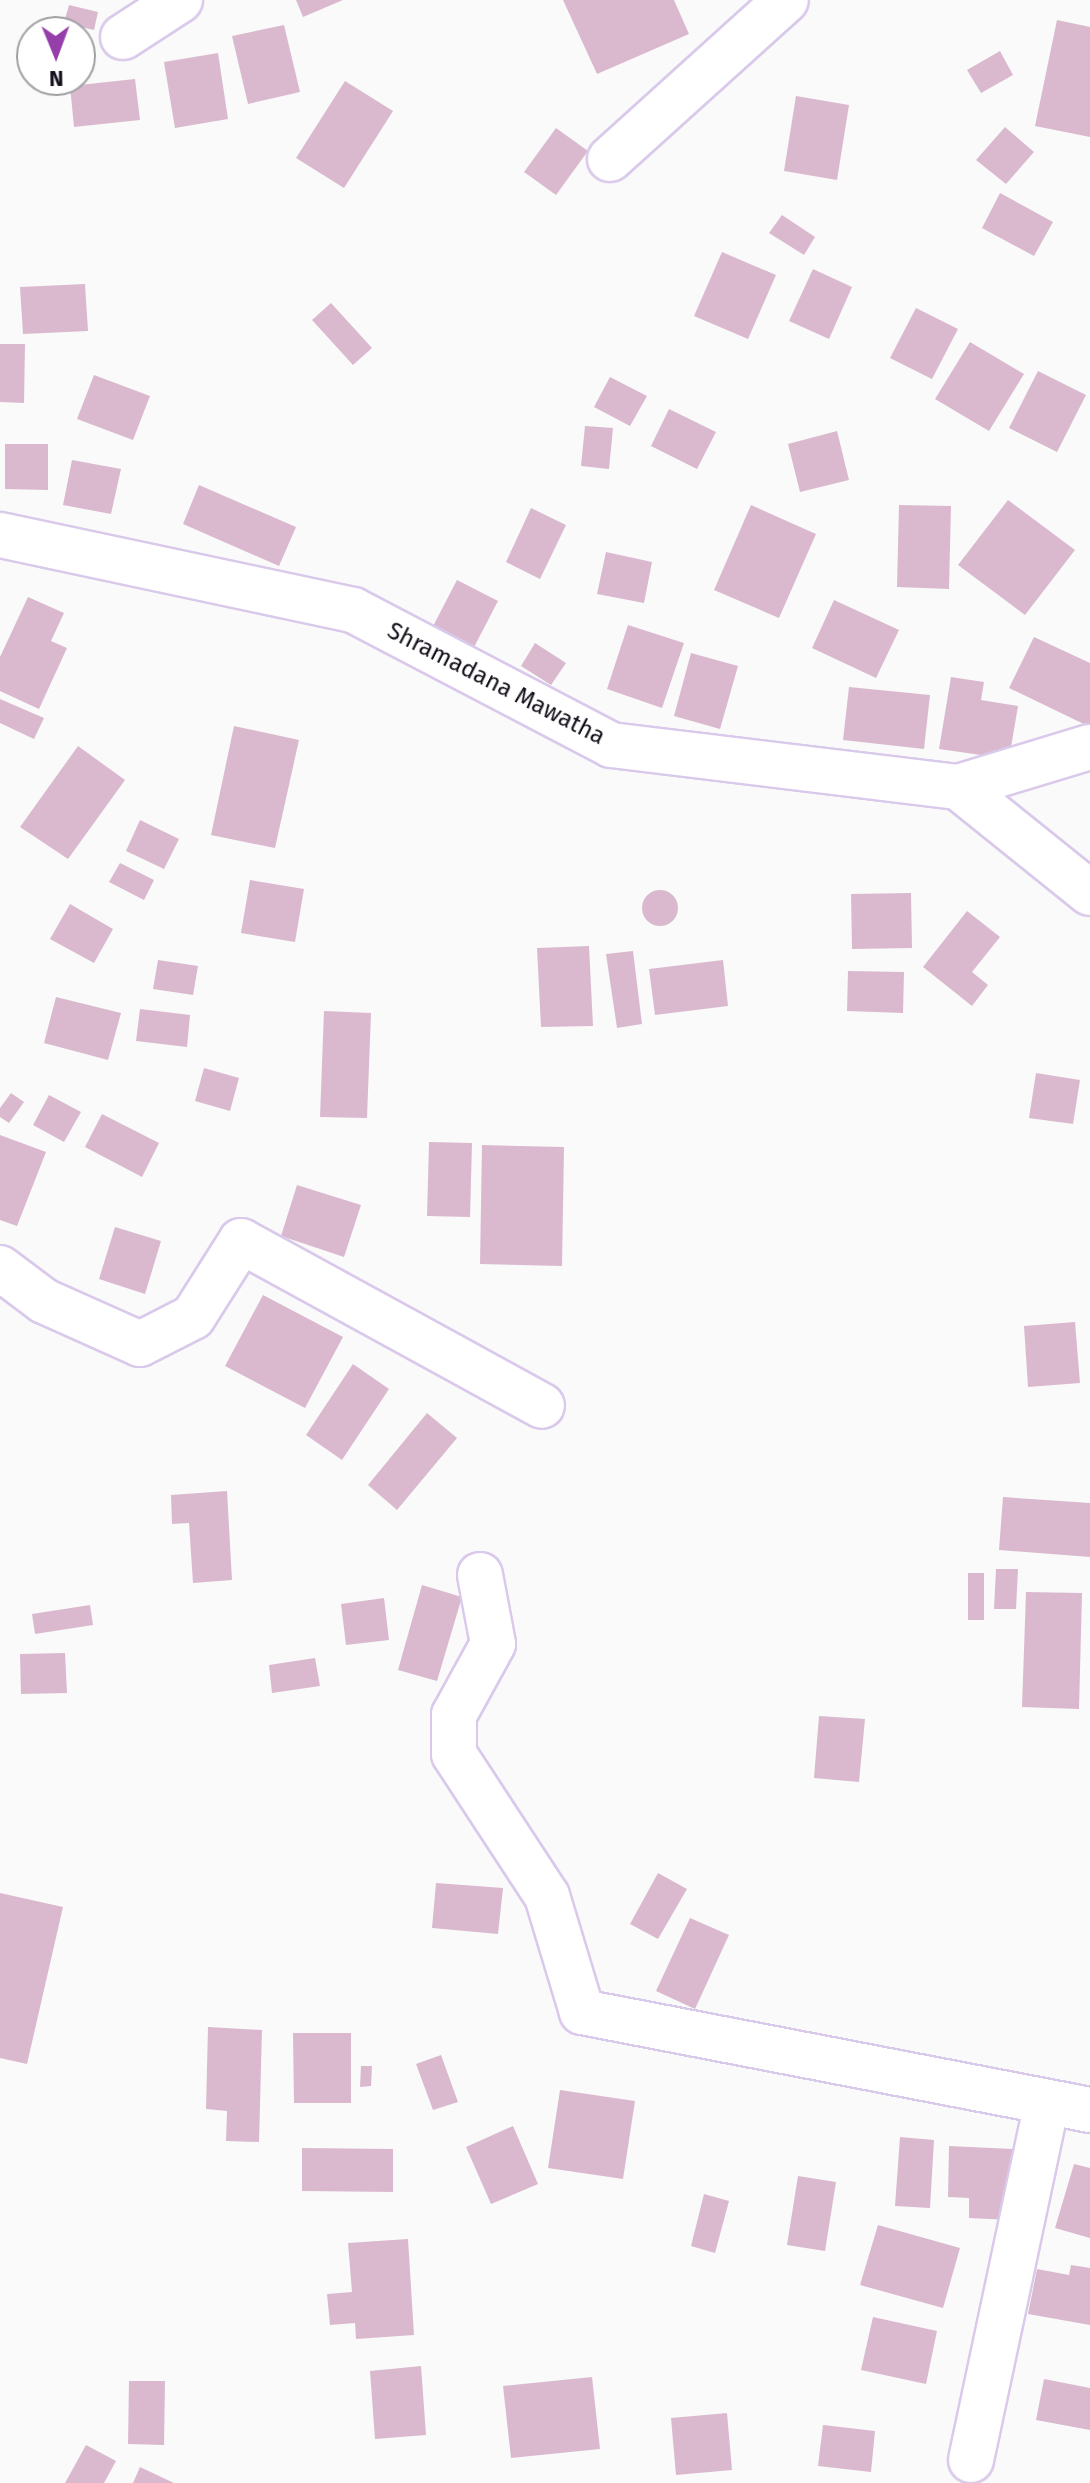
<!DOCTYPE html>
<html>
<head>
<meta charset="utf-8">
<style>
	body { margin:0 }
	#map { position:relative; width:1090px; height:2483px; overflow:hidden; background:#fafafa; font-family:"Fira Sans",sans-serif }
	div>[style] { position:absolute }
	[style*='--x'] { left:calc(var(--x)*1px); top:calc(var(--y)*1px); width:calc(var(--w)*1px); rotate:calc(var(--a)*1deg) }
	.building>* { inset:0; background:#dab9cf }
	.round { border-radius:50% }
	.roads { filter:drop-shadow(2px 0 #d9c9ea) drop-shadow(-2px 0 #d9c9ea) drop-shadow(0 2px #d9c9ea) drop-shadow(0 -2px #d9c9ea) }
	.minor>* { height:44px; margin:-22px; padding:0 22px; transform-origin:22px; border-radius:22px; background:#fff }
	span { translate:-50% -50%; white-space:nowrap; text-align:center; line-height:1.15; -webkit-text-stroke:6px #fff; paint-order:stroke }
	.street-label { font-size:24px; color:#140f1a }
	.north { position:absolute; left:16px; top:16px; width:80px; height:80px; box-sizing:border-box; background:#fff; border:2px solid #a19fa3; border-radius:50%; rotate:179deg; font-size:22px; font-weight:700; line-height:32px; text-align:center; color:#140f1a }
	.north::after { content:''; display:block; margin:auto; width:28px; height:36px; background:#963eaa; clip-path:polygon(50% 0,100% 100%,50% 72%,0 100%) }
</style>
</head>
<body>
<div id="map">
	<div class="building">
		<div style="clip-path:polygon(296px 0,343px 0,303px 17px)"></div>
		<div style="clip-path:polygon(563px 0,674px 0,689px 34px,597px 74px)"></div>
		<div style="clip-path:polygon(69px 5px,98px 12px,94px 30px,64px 23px)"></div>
		<div style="clip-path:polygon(1057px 20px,1090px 27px,1090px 137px,1035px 126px)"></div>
		<div style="clip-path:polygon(284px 25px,300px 92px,248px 104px,232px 36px)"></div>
		<div style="clip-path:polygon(1000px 51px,1013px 75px,981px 93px,967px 70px)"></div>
		<div style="clip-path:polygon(218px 53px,228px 119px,175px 128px,164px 62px)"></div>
		<div style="clip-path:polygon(135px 79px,140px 120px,74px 127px,70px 86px)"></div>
		<div style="clip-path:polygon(345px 81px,393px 111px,344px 188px,296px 158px)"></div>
		<div style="clip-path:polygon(796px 96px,849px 105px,837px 180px,784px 171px)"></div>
		<div style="clip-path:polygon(1005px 127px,1034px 152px,1006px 184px,976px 160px)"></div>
		<div style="clip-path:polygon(556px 128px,588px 151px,556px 195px,524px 172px)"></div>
		<div style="clip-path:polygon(1000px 193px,1053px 222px,1034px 256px,982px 228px)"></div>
		<div style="clip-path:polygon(782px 215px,815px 237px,804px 255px,769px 233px)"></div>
		<div style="clip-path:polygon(722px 252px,776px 275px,748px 339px,694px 316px)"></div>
		<div style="clip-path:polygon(813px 269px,852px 287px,829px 339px,789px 321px)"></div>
		<div style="clip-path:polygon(85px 284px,88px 331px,23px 334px,20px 287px)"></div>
		<div style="clip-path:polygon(331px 303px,372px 348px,353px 365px,312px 320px)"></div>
		<div style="clip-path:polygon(916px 308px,958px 329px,932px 379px,890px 358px)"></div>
		<div style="clip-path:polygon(970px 342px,1024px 374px,989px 431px,935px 399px)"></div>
		<div style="clip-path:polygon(0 344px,25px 344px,24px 403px,0 402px)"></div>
		<div style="clip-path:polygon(1038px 371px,1086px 395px,1057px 452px,1009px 428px)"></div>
		<div style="clip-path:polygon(94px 375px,150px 396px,133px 440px,77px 419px)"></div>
		<div style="clip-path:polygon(610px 377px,647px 396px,630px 426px,594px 407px)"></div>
		<div style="clip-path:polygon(669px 409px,716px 432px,697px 469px,651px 446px)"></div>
		<div style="clip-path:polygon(585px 426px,613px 428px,609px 469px,581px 466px)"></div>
		<div style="clip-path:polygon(837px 431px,849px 480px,800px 492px,788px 444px)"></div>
		<div style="clip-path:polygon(5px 444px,48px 444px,48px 490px,5px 489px)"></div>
		<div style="clip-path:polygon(72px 460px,121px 469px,111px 514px,63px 505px)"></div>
		<div style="clip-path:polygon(199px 485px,296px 527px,279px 566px,183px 524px)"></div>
		<div style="clip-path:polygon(1008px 500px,1075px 550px,1025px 615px,958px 565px)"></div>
		<div style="clip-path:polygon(751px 505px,816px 534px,779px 618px,714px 590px)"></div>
		<div style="clip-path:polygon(899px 505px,951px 506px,949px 589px,897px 587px)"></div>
		<div style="clip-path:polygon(531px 508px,566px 525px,540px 579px,506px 562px)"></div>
		<div style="clip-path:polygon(606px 552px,652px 562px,644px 603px,597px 594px)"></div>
		<div style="clip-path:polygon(457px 580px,498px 601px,472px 651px,431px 630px)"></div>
		<div style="clip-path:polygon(28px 597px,64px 613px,51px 641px,67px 648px,39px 709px,0 691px,0 657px)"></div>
		<div style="clip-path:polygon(834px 600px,899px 630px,876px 678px,812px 648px)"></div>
		<div style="clip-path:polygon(628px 625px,684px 643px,662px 708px,607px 689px)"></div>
		<div style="clip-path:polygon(1034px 637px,1090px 663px,1090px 727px,1009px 688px)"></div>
		<div style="clip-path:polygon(535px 643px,566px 663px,551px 685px,521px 666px)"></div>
		<div style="clip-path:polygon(691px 653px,738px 666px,720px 729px,674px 716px)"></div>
		<div style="clip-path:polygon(951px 677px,984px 682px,981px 700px,1018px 706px,1009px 759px,939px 749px)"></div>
		<div style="clip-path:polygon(849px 687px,930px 695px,924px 749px,843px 740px)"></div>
		<div style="clip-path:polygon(0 699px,44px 718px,34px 739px,0 723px)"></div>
		<div style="clip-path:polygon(234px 726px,299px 740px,275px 848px,211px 835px)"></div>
		<div style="clip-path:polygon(78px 746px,125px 780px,68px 859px,20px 827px)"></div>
		<div style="clip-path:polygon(140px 820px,179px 839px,164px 869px,126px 851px)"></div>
		<div style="clip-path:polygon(120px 863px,154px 880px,144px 900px,109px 882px)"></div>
		<div style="clip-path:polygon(250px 880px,304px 889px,295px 942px,241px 933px)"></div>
		<div class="round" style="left:642px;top:890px;width:36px;height:36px"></div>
		<div style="clip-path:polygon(911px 893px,912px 948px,852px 949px,851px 894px)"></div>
		<div style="clip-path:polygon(70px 904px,113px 929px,94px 963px,50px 939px)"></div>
		<div style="clip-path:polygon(967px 911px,1000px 937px,972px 972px,988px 985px,972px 1006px,923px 967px)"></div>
		<div style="clip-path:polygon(589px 946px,593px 1026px,541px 1027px,537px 948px)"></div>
		<div style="clip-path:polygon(633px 951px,642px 1024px,617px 1028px,606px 954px)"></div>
		<div style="clip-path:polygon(158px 960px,198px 966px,193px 995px,153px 989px)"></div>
		<div style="clip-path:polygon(723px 960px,728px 1006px,655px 1015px,649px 969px)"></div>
		<div style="clip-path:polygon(848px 971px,904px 972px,903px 1013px,847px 1011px)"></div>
		<div style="clip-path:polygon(56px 997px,121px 1013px,108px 1060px,44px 1043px)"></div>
		<div style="clip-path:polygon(140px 1009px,190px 1015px,187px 1047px,136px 1041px)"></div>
		<div style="clip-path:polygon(324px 1011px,371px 1013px,367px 1118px,320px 1117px)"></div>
		<div style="clip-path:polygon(204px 1068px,239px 1078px,230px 1111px,195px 1101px)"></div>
		<div style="clip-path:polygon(1036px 1073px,1080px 1080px,1073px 1124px,1029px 1118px)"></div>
		<div style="clip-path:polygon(11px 1093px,24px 1102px,9px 1123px,0 1117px,0 1108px)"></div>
		<div style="clip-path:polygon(49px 1095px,81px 1112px,64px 1142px,33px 1125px)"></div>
		<div style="clip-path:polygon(102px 1114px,159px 1143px,142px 1177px,85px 1147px)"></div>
		<div style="clip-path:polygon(0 1135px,46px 1152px,17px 1226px,0 1220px)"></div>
		<div style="clip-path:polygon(429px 1142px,472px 1143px,470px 1217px,427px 1216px)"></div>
		<div style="clip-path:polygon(482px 1145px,564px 1147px,562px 1266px,480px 1264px)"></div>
		<div style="clip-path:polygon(297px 1185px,361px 1205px,344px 1257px,281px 1236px)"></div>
		<div style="clip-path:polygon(115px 1227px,161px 1241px,145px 1294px,99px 1279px)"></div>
		<div style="clip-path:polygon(263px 1295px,343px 1337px,305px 1408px,225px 1366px)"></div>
		<div style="clip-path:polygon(1075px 1322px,1080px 1383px,1028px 1387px,1024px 1326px)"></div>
		<div style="clip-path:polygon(353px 1364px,389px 1389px,342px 1460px,306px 1435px)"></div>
		<div style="clip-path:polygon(427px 1413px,457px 1438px,397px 1510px,368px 1485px)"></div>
		<div style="clip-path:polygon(227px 1491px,232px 1580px,193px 1583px,189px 1523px,172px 1524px,171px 1495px)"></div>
		<div style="clip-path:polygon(1003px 1497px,1090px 1503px,1090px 1557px,999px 1550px)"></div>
		<div style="clip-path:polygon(996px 1569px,1018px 1569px,1016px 1609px,994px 1609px)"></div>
		<div style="clip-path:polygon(968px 1573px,984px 1573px,984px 1620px,968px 1620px)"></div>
		<div style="clip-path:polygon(422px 1585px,462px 1597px,437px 1681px,398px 1670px)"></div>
		<div style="clip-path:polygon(1026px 1592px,1082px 1593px,1079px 1709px,1022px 1707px)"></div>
		<div style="clip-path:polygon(384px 1598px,389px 1640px,346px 1645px,341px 1604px)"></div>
		<div style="clip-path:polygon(90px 1605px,93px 1625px,35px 1634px,32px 1614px)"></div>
		<div style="clip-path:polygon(65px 1653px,67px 1693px,21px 1694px,20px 1654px)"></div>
		<div style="clip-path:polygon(315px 1658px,320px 1686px,272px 1693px,269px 1665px)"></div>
		<div style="clip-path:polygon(819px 1716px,865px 1719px,859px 1782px,814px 1778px)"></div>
		<div style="clip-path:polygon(658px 1873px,687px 1889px,658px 1939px,630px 1924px)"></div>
		<div style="clip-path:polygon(436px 1883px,503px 1888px,498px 1934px,432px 1928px)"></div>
		<div style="clip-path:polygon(0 1893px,63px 1907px,27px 2064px,0 2058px)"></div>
		<div style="clip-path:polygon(690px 1918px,729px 1935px,695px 2009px,656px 1991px)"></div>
		<div style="clip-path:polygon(208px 2027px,262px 2030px,259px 2142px,226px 2141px,227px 2111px,206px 2109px)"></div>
		<div style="clip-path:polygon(293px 2033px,351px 2033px,351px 2103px,294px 2103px)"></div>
		<div style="clip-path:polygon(441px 2055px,458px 2102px,433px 2110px,416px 2064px)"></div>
		<div style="clip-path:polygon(361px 2066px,372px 2066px,371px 2086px,360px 2087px)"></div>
		<div style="clip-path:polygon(560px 2090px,635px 2101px,623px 2179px,548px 2168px)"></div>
		<div style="clip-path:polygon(513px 2126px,538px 2184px,491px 2204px,466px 2147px)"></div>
		<div style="clip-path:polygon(900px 2137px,934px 2140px,930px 2208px,895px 2206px)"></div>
		<div style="clip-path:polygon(949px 2146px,1013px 2149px,1011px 2220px,969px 2218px,969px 2198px,948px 2197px)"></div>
		<div style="clip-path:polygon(302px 2148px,393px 2149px,393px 2192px,302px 2191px)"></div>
		<div style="clip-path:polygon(1074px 2164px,1090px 2168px,1090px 2238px,1055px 2228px)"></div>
		<div style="clip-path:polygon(798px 2176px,836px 2182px,825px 2251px,787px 2245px)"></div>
		<div style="clip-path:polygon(704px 2194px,729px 2201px,715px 2253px,691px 2246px)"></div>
		<div style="clip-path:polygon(878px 2225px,960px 2248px,943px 2308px,860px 2285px)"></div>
		<div style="clip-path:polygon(408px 2239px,414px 2335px,356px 2339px,355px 2323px,330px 2325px,327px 2294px,352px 2292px,348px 2243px)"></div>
		<div style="clip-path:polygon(1071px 2265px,1090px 2268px,1090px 2325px,1028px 2314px,1037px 2269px,1069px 2275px)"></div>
		<div style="clip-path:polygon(873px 2317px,937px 2331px,926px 2384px,861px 2370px)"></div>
		<div style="clip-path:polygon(421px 2366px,426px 2435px,375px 2439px,370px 2371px)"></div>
		<div style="clip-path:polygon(592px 2377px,600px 2449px,511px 2458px,503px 2386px)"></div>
		<div style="clip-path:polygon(1044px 2379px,1090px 2388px,1090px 2430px,1036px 2420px)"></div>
		<div style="clip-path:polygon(129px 2381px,165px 2381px,164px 2445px,128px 2444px)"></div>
		<div style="clip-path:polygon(727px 2413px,732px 2470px,676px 2475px,671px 2418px)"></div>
		<div style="clip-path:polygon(823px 2425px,875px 2431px,871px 2472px,818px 2466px)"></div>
		<div style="clip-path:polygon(86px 2445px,116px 2461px,104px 2483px,65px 2483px)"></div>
		<div style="clip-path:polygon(140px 2467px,174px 2483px,133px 2483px)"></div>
	</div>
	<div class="roads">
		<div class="minor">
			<div style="--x:123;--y:37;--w:68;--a:-33"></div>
			<div style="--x:610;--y:159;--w:237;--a:-42.1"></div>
			<div style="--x:0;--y:535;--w:361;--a:12"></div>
			<div style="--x:353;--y:610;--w:291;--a:27.6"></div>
			<div style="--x:611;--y:745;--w:350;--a:6.9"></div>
			<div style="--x:958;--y:787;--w:138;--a:-16.9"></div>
			<div style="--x:958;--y:787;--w:169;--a:38.8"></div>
			<div style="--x:0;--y:1268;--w:55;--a:36.9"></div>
			<div style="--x:44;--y:1301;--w:105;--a:24.1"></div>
			<div style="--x:140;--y:1344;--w:59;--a:-27"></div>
			<div style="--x:193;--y:1317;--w:90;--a:-57.7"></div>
			<div style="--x:241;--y:1241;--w:343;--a:28.7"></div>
			<div style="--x:480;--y:1575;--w:70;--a:79.3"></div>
			<div style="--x:493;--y:1644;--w:81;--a:118.8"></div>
			<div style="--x:454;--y:1715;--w:39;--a:90"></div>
			<div style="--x:454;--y:1754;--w:170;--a:56.8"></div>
			<div style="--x:547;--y:1896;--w:121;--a:73.2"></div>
			<div style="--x:582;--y:2012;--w:517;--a:10.92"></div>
			<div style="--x:971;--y:2460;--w:366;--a:-78"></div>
		</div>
	</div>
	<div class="street-label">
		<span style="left:496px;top:684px;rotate:27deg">Shramadana Mawatha</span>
	</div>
	<div class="north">N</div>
</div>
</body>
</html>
